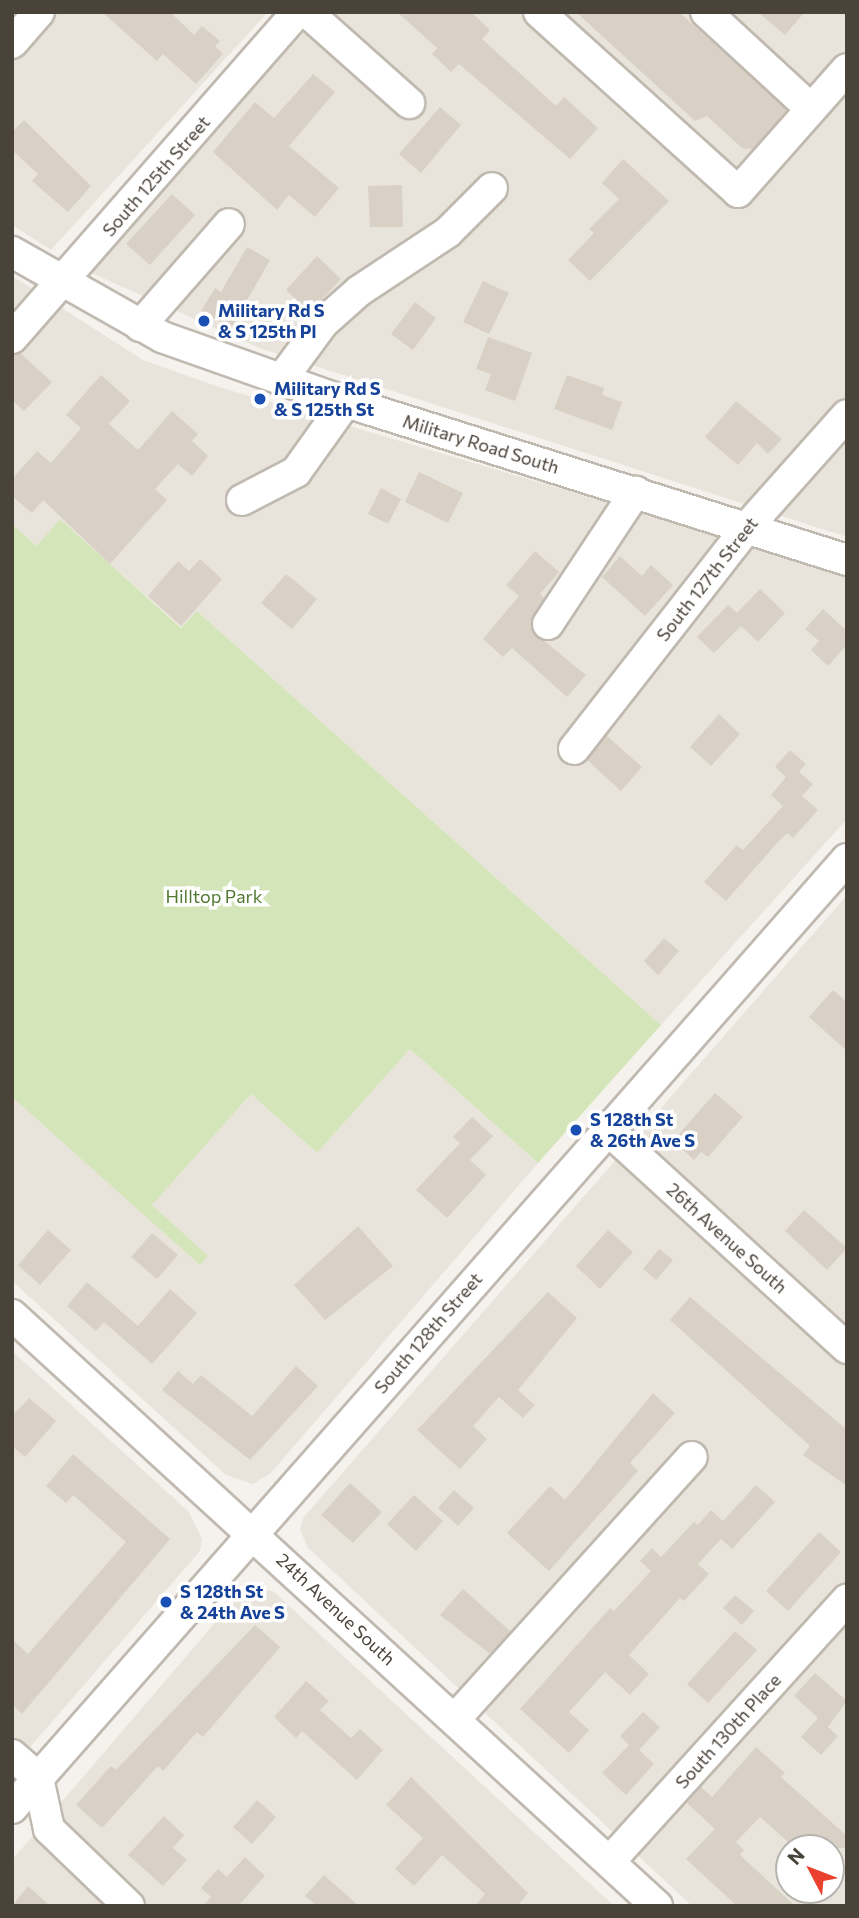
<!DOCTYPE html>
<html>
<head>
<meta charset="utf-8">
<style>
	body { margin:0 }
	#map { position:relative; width:859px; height:1918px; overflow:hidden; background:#f5f2ed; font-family:Commissioner,sans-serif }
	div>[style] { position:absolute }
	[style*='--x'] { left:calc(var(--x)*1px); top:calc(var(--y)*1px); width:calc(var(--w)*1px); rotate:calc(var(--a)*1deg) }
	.residential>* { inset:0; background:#e9e4db }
	.green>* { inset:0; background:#d4e6b9 }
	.building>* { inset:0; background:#d9d0c6 }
	.roads { filter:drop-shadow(2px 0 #c0b9b0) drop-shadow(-2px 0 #c0b9b0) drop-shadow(0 2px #c0b9b0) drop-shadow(0 -2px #c0b9b0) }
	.minor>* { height:30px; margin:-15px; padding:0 15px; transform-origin:15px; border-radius:15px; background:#fff }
	.dots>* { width:19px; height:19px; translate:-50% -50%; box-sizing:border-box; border:4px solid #fff; border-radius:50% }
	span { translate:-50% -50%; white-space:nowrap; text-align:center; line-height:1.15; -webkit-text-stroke:7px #fff; paint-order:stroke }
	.street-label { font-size:18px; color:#4a433a }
	.transit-label { font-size:18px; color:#164399; font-weight:700 }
	.left { translate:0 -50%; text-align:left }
	.park-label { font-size:18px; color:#507830 }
	.frame { position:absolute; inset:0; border:14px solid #4a433a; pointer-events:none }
	.north { position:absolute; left:775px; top:1834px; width:70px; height:70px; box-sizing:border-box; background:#fff; border:2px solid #b7b4b0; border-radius:50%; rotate:312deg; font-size:19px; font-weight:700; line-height:28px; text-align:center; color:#4a433a }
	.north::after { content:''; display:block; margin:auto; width:24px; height:32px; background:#eb402e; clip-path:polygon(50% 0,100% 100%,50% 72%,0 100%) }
</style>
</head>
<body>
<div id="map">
	<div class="residential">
		<div style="clip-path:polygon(12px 12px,268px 12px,51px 250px,12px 225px)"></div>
		<div style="clip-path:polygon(321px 12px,847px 12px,847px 537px,262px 349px,89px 272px)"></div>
		<div style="clip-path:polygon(12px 276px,143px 360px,219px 387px,847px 574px,847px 819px,661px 1025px,197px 611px,182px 628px,61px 520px,37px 546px,12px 524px)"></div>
		<div style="clip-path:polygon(evenodd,847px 895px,847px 1906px,692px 1906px,308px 1548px,300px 1530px,303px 1518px,847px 895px,789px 1848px,831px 1848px,831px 1890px,789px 1890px,789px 1848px)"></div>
		<div style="clip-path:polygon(410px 1049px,538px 1163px,270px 1474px,252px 1484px,226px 1475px,12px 1281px,12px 1095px,207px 1256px,151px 1205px,251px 1094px,317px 1153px)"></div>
		<div style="clip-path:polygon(12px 1351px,189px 1512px,202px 1539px,200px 1551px,12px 1768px)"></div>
		<div style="clip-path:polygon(257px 1587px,274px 1592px,614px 1906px,12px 1906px,12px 1860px,236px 1598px)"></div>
	</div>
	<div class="green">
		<div style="clip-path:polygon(60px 519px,181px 628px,197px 611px,661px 1025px,538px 1163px,410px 1049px,317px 1153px,251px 1094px,152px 1205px,208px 1256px,200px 1265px,12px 1097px,12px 524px,37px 546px)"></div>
	</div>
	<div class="building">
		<div style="clip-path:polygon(102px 12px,170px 12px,194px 35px,202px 26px,220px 41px,215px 46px,223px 54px,196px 84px,163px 54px,157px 61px)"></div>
		<div style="clip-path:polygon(397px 12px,471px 12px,490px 30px,482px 39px,556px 106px,564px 97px,598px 128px,570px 159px,459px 64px,451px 72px,432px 54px,437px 48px)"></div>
		<div style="clip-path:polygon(576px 12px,679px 12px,787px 110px,753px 149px,742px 148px,707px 116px,695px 121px)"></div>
		<div style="clip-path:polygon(758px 12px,805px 12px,785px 35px)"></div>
		<div style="clip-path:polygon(313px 74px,335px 92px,289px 146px,339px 188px,315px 217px,289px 195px,277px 210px,213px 152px,255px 102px,274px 118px)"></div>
		<div style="clip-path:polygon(440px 107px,461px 125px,421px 173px,399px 154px)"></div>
		<div style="clip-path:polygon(24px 120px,91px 186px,68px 212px,32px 181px,38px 174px,12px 150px,12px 132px)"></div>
		<div style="clip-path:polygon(623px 159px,669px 201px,590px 281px,568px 260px,594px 233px,589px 229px,619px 199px,602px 183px)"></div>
		<div style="clip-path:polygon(402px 185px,403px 227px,370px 227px,368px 186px)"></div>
		<div style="clip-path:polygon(172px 194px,195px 215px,150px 265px,126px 244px)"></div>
		<div style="clip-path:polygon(247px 247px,270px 260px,231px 328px,201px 311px,215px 288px,221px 292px)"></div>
		<div style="clip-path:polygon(317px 256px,341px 279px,310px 312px,286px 290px)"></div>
		<div style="clip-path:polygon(483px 281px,509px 293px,489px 334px,463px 322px)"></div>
		<div style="clip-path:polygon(415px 302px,436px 318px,413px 350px,391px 334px)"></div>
		<div style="clip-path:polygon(488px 337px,532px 353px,515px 401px,485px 390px,491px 374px,476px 369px)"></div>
		<div style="clip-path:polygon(20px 353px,52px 382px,24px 411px,12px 400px,12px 355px)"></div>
		<div style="clip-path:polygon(101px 375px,130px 401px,109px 424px,138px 450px,172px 411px,198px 434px,192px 441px,208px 456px,192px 476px,178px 464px,155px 489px,167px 500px,110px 564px,43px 500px,32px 513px,12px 496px,12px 479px,37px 451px,51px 463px,81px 428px,66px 415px)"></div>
		<div style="clip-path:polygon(567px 375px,604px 388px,602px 395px,622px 402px,612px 430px,554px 409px)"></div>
		<div style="clip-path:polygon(736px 401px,782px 439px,768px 454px,757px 443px,738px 465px,705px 437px)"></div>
		<div style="clip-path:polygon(419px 472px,463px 493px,448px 523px,405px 502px)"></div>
		<div style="clip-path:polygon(381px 488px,401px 499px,388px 524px,368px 514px)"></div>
		<div style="clip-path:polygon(535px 551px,559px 572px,540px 594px,544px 598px,533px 615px,532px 631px,586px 675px,567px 697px,512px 648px,503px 657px,483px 639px,519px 596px,506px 585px)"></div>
		<div style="clip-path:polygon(620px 556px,642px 576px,651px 565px,673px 585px,645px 616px,602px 577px)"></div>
		<div style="clip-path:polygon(200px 559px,222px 579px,181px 626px,148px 596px,178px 561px,189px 571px)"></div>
		<div style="clip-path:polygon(286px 574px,317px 599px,292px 629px,261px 603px)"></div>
		<div style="clip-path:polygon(760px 589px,785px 613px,758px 642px,741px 626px,714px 653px,697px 637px,728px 605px,737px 613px)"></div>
		<div style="clip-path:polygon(823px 609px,847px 631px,847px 645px,828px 666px,811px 650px,819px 641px,805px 629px)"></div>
		<div style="clip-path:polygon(719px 714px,740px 734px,711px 766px,690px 747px)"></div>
		<div style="clip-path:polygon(607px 736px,642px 767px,621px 791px,587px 760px)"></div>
		<div style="clip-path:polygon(790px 750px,806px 764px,799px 772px,813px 784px,802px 796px,818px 810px,793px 838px,787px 833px,777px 843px,726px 901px,704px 882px,737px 845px,743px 850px,783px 806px,771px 795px,786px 777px,775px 767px)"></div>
		<div style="clip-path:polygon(664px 938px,679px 951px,658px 975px,644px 961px)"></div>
		<div style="clip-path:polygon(833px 990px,847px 1002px,847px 1051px,809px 1017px)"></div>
		<div style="clip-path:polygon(715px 1093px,743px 1117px,708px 1157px,701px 1152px,694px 1160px,673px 1141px)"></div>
		<div style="clip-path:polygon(472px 1117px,493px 1136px,470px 1160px,486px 1175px,447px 1218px,416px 1190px,460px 1143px,453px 1137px)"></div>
		<div style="clip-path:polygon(804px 1210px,847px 1248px,827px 1270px,785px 1231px)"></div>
		<div style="clip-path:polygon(358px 1226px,393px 1266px,325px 1320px,294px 1285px)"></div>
		<div style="clip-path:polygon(48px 1230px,71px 1250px,40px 1285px,18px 1265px)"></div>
		<div style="clip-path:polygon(608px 1230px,633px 1252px,600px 1289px,576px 1266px)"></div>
		<div style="clip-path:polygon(152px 1233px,178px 1255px,157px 1279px,131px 1257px)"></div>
		<div style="clip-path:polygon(659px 1249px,673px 1260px,656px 1280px,643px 1269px)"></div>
		<div style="clip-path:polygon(87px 1282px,138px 1326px,170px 1289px,197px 1313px,152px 1364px,104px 1322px,96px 1331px,67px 1306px)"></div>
		<div style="clip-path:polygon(548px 1292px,577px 1318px,518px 1390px,535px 1405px,523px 1418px,499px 1397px,473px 1426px,487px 1439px,460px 1469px,417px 1430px)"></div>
		<div style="clip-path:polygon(690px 1297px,847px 1430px,847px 1486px,803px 1455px,810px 1446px,670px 1320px)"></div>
		<div style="clip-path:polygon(296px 1366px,318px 1386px,250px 1460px,162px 1390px,178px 1371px,193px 1384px,201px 1375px,252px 1416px)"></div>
		<div style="clip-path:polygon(653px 1393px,675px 1413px,630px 1463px,638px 1471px,549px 1571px,507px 1533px,550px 1486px,565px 1500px)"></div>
		<div style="clip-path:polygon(29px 1398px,56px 1421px,25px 1457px,12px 1446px,12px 1416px)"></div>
		<div style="clip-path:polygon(73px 1454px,170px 1539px,22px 1714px,12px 1704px,12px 1639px,28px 1654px,126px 1542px,73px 1495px,66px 1503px,46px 1486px)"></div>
		<div style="clip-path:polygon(350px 1483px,382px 1512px,353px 1543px,321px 1515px)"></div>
		<div style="clip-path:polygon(756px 1485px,775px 1502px,732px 1549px,721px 1539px,698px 1564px,709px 1574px,684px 1601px,680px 1598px,629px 1655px,649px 1674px,630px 1695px,605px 1672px,569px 1712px,589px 1730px,569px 1753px,520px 1709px,610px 1608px,614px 1611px,651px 1571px,640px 1561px,652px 1548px,661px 1557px,694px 1522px,698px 1525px,711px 1510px,723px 1521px)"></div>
		<div style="clip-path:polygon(454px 1490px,474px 1508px,458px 1526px,438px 1508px)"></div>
		<div style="clip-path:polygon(414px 1495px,443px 1521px,416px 1551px,387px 1524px)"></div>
		<div style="clip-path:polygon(819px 1532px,841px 1552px,788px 1611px,766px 1591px)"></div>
		<div style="clip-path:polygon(463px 1589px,511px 1632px,490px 1654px,440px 1615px)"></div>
		<div style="clip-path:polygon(735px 1595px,754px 1611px,742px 1625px,723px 1608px)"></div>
		<div style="clip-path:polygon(255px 1625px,280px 1647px,203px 1737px,197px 1732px,163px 1771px,158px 1766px,102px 1828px,76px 1805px,111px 1766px,116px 1770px)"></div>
		<div style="clip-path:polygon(735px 1631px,757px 1650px,708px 1703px,687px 1684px)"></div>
		<div style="clip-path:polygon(815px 1673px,847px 1701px,828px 1727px,838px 1736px,821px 1755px,801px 1737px,818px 1718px,794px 1696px)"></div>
		<div style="clip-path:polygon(306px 1681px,329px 1701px,320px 1710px,351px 1738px,360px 1729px,383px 1750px,357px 1780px,302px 1731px,296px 1738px,274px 1717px)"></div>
		<div style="clip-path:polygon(643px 1712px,660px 1727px,639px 1750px,654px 1764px,626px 1795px,602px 1773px,629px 1745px,620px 1736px)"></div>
		<div style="clip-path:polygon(756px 1747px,785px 1773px,781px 1777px,847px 1836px,847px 1848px,795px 1848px,760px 1817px,736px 1842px,744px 1850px,740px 1855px,795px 1906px,737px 1906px,686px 1859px,715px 1829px,687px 1803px,701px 1787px,712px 1797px)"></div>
		<div style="clip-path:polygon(411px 1777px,528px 1893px,517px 1906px,475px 1906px,485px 1894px,442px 1855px,414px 1886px,395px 1869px,423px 1838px,386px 1805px)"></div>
		<div style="clip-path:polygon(257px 1800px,276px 1817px,252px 1844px,233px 1827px)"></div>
		<div style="clip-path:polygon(164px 1816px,184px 1835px,173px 1848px,187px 1860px,163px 1886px,128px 1855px)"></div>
		<div style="clip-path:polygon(245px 1857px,265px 1876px,238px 1906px,203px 1906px,211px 1897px,201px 1888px,218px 1869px,227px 1877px)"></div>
		<div style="clip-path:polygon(324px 1875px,359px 1906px,317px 1906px,305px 1896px)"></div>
		<div style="clip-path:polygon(28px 1886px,50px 1906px,12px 1906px)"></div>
	</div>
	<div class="roads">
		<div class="minor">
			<div style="--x:307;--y:12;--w:137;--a:41.7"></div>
			<div style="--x:539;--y:12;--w:268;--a:42.1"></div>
			<div style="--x:738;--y:192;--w:164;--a:-48.5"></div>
			<div style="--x:706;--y:12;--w:143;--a:42.7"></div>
			<div style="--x:12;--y:43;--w:41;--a:-48.9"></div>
			<div style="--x:12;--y:252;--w:172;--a:29.5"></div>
			<div style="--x:162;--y:337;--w:195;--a:19.5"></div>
			<div style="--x:346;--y:402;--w:525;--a:17.5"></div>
			<div style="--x:140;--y:326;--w:135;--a:-48.9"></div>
			<div style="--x:12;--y:338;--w:433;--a:-48.8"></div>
			<div style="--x:281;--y:380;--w:71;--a:-53.6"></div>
			<div style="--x:323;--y:323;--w:48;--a:-41.6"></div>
			<div style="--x:359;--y:291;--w:107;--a:-33.5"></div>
			<div style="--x:448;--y:232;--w:62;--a:-45"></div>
			<div style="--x:242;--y:500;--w:61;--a:-27.4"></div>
			<div style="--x:296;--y:472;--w:86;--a:-54.5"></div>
			<div style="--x:548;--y:624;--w:159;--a:-56.5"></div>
			<div style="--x:574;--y:749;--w:284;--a:-52"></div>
			<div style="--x:749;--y:525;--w:147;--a:-48.3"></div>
			<div style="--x:607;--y:1129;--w:325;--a:42.4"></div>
			<div style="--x:12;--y:1315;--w:875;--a:42.5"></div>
			<div style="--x:455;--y:1719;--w:353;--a:-47.9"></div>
			<div style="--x:12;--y:1755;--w:35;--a:41"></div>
			<div style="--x:38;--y:1778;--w:52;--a:77.8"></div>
			<div style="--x:49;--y:1829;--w:111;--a:43.9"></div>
			<div style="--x:12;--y:1808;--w:1264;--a:-48.66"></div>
			<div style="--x:610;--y:1861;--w:353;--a:-47.8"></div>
		</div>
	</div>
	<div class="dots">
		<div style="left:204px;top:321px;background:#1a4fb4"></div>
		<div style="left:260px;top:399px;background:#1a4fb4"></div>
		<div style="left:576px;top:1130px;background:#1a4fb4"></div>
		<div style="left:166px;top:1602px;background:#1a4fb4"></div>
	</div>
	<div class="street-label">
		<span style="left:156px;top:176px;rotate:-49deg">South 125th Street</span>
		<span style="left:481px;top:444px;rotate:17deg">Military Road South</span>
		<span style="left:707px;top:579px;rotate:-52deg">South 127th Street</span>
		<span style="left:727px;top:1238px;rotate:42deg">26th Avenue South</span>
		<span style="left:428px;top:1333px;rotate:-49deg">South 128th Street</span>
		<span style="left:336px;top:1609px;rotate:43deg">24th Avenue South</span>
		<span style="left:728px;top:1731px;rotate:-48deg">South 130th Place</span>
	</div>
	<div class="transit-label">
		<span class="left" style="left:218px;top:321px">Military Rd S<br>&amp; S 125th Pl</span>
		<span class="left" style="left:274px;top:399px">Military Rd S<br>&amp; S 125th St</span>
		<span class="left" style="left:590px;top:1130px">S 128th St<br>&amp; 26th Ave S</span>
		<span class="left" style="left:180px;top:1602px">S 128th St<br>&amp; 24th Ave S</span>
	</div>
	<div class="park-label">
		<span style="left:214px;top:896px">Hilltop Park</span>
	</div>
	<div class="frame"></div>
	<div class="north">N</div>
</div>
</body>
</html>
